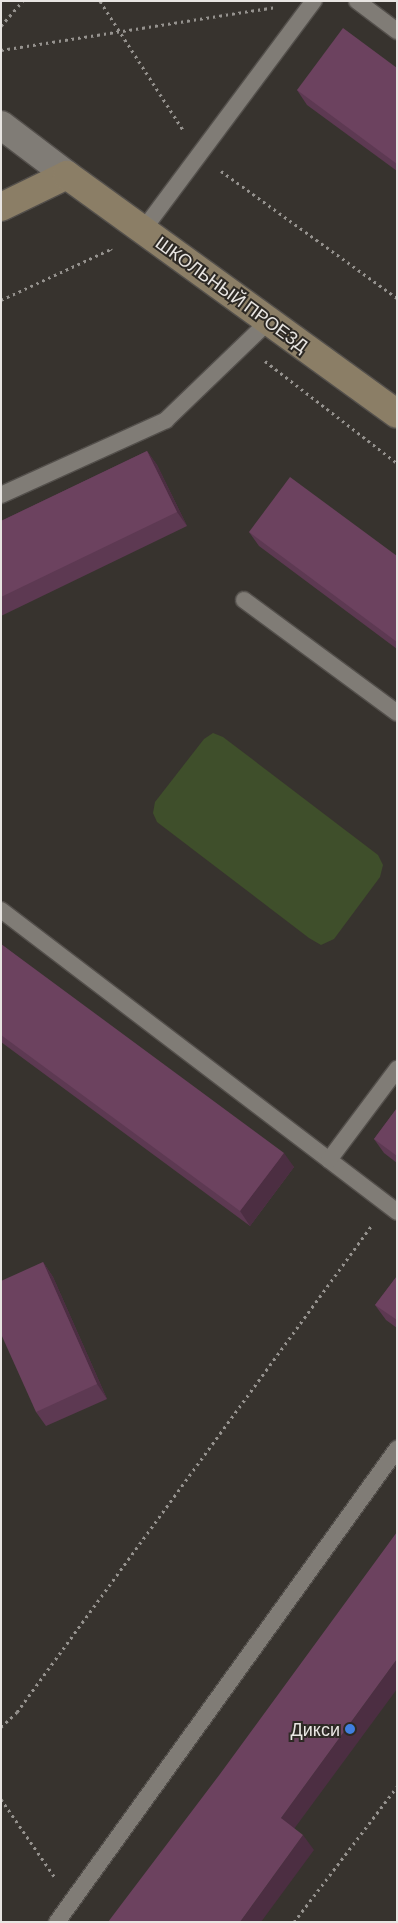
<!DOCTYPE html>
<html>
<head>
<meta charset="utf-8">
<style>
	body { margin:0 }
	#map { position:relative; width:398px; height:1923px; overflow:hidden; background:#37332e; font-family:Barlow,sans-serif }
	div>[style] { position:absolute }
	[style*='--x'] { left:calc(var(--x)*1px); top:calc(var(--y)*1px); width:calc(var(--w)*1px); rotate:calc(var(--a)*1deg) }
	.green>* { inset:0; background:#3f4f2b }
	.path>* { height:3px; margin-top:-1.5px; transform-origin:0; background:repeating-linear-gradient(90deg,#95928e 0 2.5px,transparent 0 6.5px) }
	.roads { filter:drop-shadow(1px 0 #534f4b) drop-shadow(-1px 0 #534f4b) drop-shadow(0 1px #534f4b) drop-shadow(0 -1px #534f4b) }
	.service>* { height:16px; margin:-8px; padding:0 8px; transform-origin:8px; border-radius:8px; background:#807c76 }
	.minor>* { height:28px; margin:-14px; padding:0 14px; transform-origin:14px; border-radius:14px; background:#807c76 }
	.secondary>* { height:28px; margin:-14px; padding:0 14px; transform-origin:14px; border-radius:14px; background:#8b7e66 }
	.wall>* { inset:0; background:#5d3952 }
	.shaded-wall>* { inset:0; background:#4c2e42 }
	.building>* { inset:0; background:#6c425f }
	.dots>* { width:14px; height:14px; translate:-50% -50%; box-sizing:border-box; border:2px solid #2d2924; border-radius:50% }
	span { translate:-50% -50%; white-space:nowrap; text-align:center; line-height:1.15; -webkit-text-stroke:4px #2d2924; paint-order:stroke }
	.street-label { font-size:18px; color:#e8e5e2 }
	.poi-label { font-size:18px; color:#e8e5e2 }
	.right { translate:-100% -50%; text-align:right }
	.frame { position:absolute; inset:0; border:2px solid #e8e5e2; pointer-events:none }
</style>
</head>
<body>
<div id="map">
	<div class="green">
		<div style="clip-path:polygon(213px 733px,223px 737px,378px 855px,383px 865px,380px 877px,334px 939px,321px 945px,309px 938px,157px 822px,153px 813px,155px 802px,204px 739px)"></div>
	</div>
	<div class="path">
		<div style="--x:100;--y:1;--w:153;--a:57.2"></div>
		<div style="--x:1;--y:26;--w:33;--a:-49"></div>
		<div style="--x:1;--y:50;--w:277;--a:-8.9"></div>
		<div style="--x:221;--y:171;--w:217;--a:35.8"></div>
		<div style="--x:1;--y:300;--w:121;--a:-24.9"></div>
		<div style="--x:111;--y:249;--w:1;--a:45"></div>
		<div style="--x:265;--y:361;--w:167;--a:37.7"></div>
		<div style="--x:1;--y:1727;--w:22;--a:-43"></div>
		<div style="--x:17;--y:1712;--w:603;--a:-53.91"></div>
		<div style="--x:1;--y:1799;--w:97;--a:55.5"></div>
		<div style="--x:294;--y:1922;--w:170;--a:-52.7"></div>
	</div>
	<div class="roads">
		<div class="service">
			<div style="--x:357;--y:1;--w:50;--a:36.9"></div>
			<div style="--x:143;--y:230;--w:286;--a:-53.3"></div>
			<div style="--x:1;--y:495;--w:181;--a:-24.4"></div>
			<div style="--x:166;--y:420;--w:143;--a:-43.9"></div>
			<div style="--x:244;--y:600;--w:190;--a:36.4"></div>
			<div style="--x:1;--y:910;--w:498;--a:37.3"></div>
			<div style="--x:329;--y:1160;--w:114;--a:-53.2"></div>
			<div style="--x:57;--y:1922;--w:583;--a:-54.29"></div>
		</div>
		<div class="minor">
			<div style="--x:1;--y:125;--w:83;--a:37.1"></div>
		</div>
		<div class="secondary">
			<div style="--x:1;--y:207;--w:73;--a:-25.9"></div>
			<div style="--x:67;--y:175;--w:407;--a:35.9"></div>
		</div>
	</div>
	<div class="wall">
		<div style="clip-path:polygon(397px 68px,397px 171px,307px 105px,297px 90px)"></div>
		<div style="clip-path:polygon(147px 451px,157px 465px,187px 526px,1px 616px,1px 521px)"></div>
		<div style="clip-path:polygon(249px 532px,397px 556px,397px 649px,259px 546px)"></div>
		<div style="clip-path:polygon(1px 944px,294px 1167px,250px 1226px,1px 1042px)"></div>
		<div style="clip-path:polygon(397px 1108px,397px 1163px,384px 1153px,374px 1139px)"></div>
		<div style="clip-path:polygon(43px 1262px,53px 1277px,107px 1399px,46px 1426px,36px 1412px)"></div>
		<div style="clip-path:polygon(397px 1276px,397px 1328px,386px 1320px,375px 1305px)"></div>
	</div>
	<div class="shaded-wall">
		<div style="clip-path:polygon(147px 451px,157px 465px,187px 526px,177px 512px)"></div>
		<div style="clip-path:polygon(284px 1153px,294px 1167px,250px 1226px,240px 1211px)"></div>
		<div style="clip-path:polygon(43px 1262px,53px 1277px,107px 1399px,97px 1384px)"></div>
		<div style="clip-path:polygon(397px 1659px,397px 1689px,291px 1833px,281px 1818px)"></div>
		<div style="clip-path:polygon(303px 1835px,314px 1850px,261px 1922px,240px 1922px)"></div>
	</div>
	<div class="building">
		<div style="clip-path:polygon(343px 28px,397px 68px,397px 164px,297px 90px)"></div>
		<div style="clip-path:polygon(147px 451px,177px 512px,1px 597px,1px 521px)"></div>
		<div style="clip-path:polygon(290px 477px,397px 556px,397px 642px,249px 532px)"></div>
		<div style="clip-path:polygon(1px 944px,284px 1153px,240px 1211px,1px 1035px)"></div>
		<div style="clip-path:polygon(397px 1108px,397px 1156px,374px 1139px)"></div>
		<div style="clip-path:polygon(43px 1262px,97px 1384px,36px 1412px,1px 1334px,1px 1281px)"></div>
		<div style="clip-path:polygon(397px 1276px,397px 1320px,375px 1305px)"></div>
		<div style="clip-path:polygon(397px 1532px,397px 1659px,281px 1818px,303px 1835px,240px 1922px,108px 1922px,220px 1774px)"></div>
	</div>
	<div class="dots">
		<div style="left:350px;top:1729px;background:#3f7fe0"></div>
	</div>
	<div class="street-label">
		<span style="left:232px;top:294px;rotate:36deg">ШКОЛЬНЫЙ ПРОЕЗД</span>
	</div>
	<div class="poi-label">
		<span class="right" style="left:340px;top:1729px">Дикси</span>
	</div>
	<div class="frame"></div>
</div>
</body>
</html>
